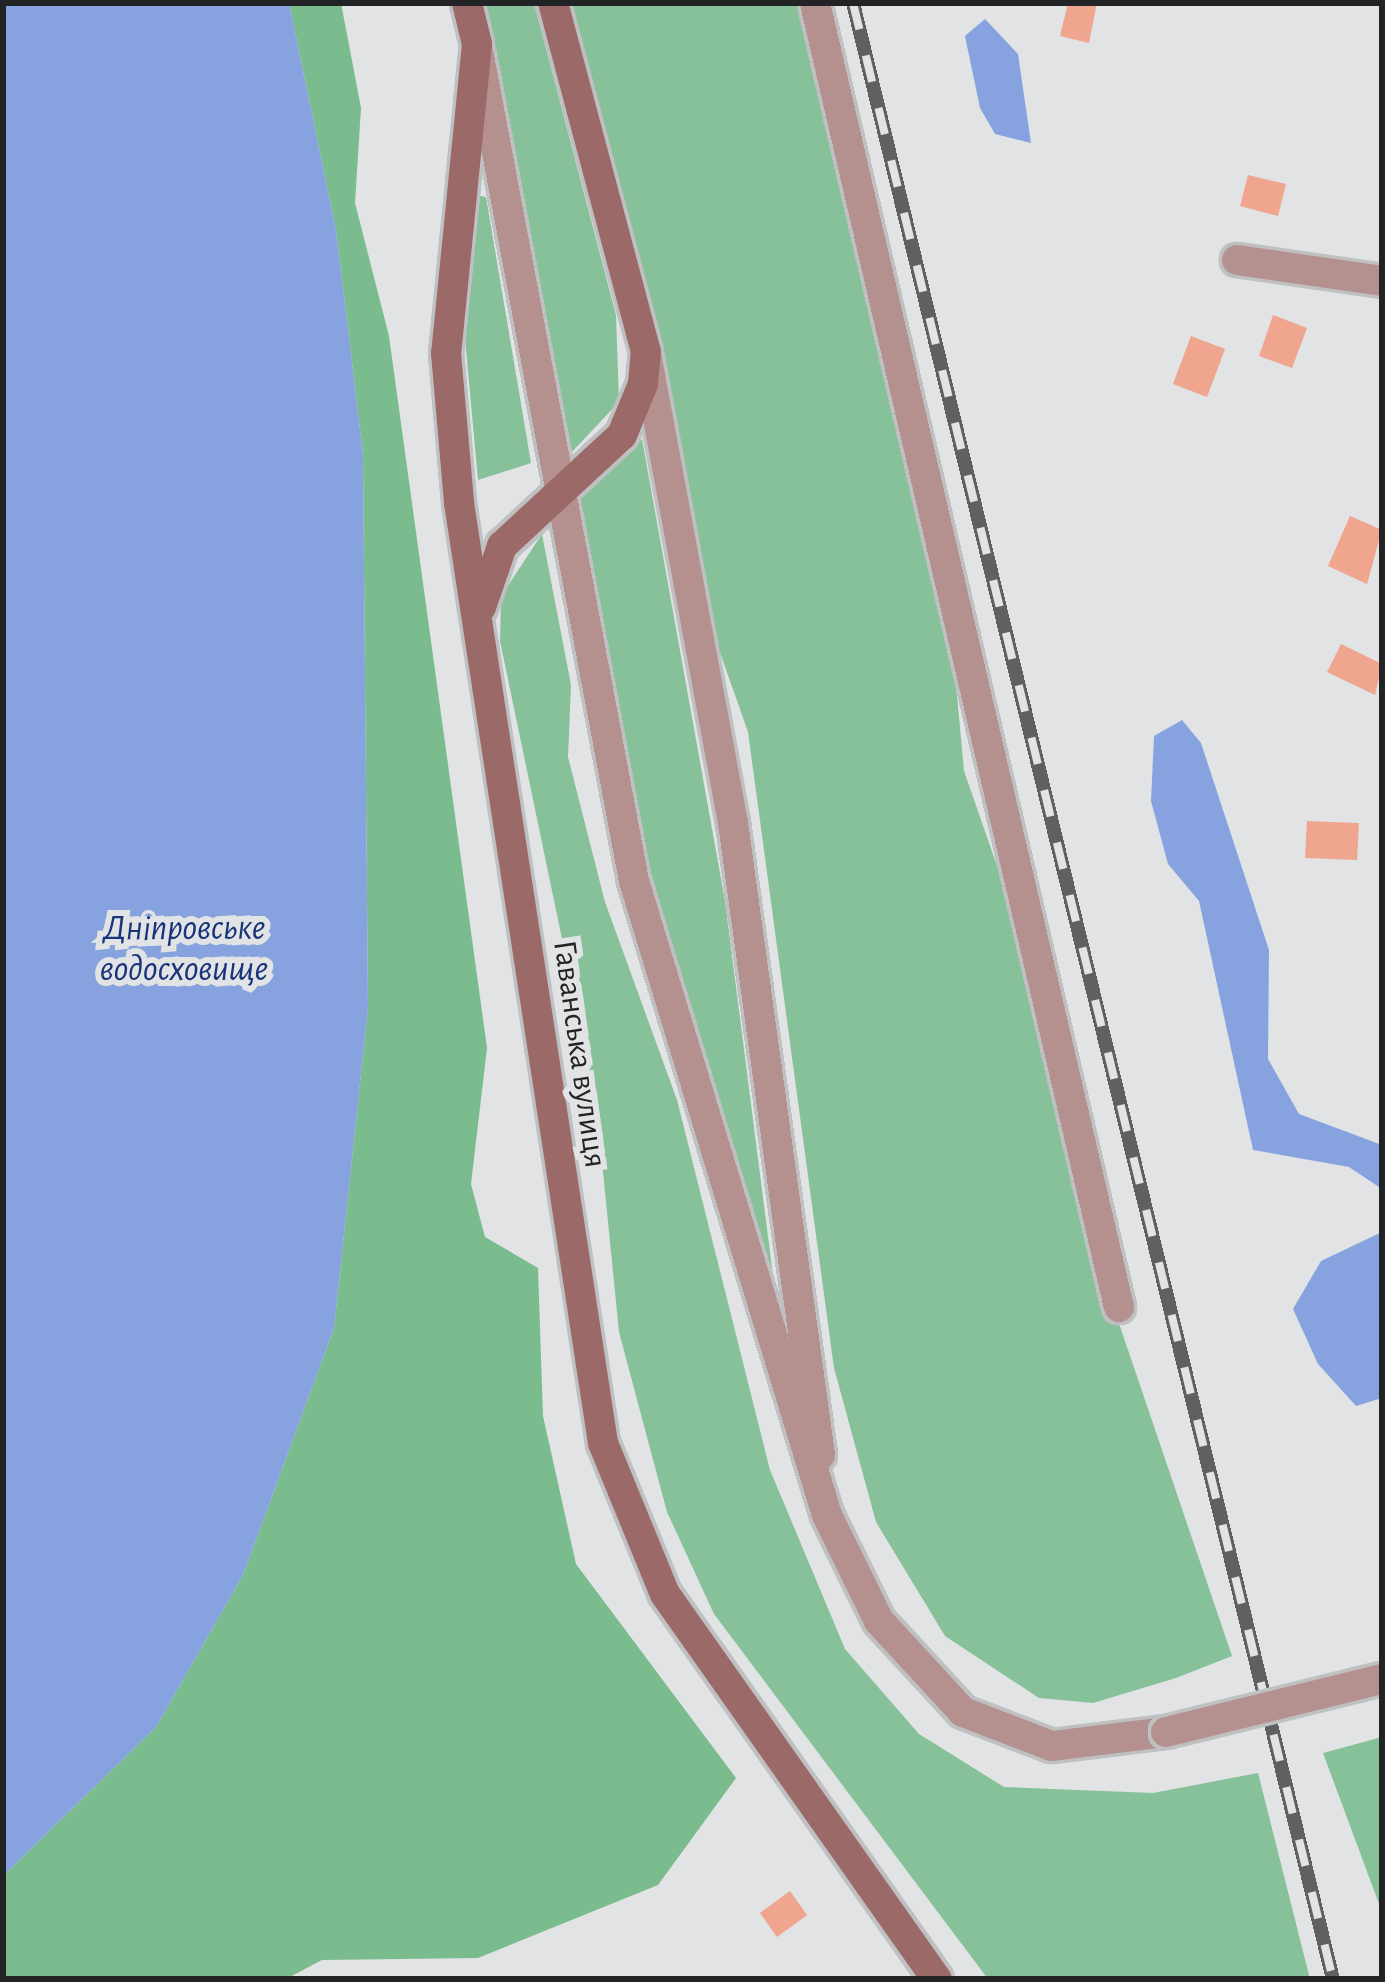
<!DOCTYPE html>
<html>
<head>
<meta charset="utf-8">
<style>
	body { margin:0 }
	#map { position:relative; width:1385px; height:1982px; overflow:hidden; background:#e1e3e5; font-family:"Alegreya Sans",sans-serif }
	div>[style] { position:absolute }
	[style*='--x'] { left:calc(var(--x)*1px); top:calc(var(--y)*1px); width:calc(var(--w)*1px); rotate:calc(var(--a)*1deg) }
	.green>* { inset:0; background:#87c199 }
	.forest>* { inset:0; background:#7abc8e }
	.water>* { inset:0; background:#86a3df }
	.building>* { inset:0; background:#efa58e }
	.roads { filter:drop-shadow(3px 0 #bfc0c2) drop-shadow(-3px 0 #bfc0c2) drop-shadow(0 3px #bfc0c2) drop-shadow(0 -3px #bfc0c2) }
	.minor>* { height:30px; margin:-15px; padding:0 15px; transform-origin:15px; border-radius:15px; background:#b4918f }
	.tertiary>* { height:30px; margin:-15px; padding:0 15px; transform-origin:15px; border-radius:15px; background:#b4918f }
	.secondary>* { height:30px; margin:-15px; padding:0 15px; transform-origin:15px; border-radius:15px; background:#9b6967 }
	.rail>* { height:14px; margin-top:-7px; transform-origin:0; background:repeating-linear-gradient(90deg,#e1e3e5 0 27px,#5f6062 0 54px); box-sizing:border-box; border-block:3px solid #5f6062 }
	.bridges { filter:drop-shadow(3px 0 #bfc0c2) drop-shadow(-3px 0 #bfc0c2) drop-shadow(0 3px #bfc0c2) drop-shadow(0 -3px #bfc0c2) }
	.tertiary-bridge>* { height:30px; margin:-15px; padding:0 15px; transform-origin:15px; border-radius:15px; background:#b4918f }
	span { translate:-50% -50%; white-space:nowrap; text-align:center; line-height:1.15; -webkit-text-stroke:12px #e1e3e5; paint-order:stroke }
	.street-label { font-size:33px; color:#222324 }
	.water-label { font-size:36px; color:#19347a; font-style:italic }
	.frame { position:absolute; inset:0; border:6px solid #222324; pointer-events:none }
</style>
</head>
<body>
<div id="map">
	<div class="green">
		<div style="clip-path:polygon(485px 3px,534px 3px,616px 315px,619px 402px,569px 455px)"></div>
		<div style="clip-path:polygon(570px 3px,804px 3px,951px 631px,964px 771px,1010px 903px,1109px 1294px,1232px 1656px,1176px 1678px,1093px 1703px,1039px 1698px,945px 1636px,876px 1522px,834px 1368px,748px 732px,716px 641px,641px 266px)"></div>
		<div style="clip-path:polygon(476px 195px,486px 197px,531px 463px,478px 480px,462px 306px)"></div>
		<div style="clip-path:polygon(642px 439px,725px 901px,777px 1307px,631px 805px,576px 501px)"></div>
		<div style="clip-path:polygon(542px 534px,571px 685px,568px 757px,605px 902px,677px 1100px,770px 1470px,845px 1649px,919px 1734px,1004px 1787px,1153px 1793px,1258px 1773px,1310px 1979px,988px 1979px,714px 1614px,667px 1512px,619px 1332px,596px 1102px,500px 641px,501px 596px)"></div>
		<div style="clip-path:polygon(1382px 1737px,1382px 1912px,1323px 1753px)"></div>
	</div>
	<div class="forest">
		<div style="clip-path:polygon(289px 3px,341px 3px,361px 108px,355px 203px,389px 336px,487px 1048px,471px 1184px,485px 1237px,538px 1268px,543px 1416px,576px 1564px,736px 1778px,658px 1885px,478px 1958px,322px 1960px,286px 1979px,3px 1979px,3px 1876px,156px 1727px,243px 1575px,334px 1328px,368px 1008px,363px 454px,336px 230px)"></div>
	</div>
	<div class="water">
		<div style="clip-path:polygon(3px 3px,289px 3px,336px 230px,363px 454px,368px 1008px,334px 1328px,243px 1575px,156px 1727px,3px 1876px)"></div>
		<div style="clip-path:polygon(985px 19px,1018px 54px,1031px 143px,995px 134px,980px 108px,965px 36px)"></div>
		<div style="clip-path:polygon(1182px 720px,1201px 743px,1269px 950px,1268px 1059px,1299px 1114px,1382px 1145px,1382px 1189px,1349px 1167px,1253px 1150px,1199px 901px,1168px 864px,1151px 801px,1154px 736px)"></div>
		<div style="clip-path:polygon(1382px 1232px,1382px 1398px,1356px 1406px,1318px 1364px,1293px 1309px,1321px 1261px)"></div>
	</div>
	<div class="building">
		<div style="clip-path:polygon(1068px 3px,1097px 3px,1089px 43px,1060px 36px)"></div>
		<div style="clip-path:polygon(1248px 175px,1286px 184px,1278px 216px,1240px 206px)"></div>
		<div style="clip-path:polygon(1273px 315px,1307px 328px,1292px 368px,1259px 356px)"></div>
		<div style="clip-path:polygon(1191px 336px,1225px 349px,1207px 397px,1173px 384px)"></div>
		<div style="clip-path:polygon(1350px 516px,1382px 530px,1367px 584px,1328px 566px)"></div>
		<div style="clip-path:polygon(1341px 644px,1382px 664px,1375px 695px,1327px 672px)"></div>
		<div style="clip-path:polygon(1307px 821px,1359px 823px,1357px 860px,1305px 858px)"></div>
		<div style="clip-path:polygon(790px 1891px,807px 1915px,777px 1937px,760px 1913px)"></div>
	</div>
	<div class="roads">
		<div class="minor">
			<div style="--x:815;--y:3;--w:1339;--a:76.88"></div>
			<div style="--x:1237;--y:260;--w:147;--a:8.2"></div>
		</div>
		<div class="tertiary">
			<div style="--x:479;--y:56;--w:839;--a:79.36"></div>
			<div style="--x:634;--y:881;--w:663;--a:73.07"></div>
			<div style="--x:827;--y:1515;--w:118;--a:63.9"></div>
			<div style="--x:879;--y:1621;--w:124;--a:47.3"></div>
			<div style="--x:963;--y:1712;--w:95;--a:20.9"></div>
			<div style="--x:1052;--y:1746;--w:115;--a:-7"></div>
			<div style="--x:647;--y:359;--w:472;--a:79.5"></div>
			<div style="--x:733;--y:823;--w:638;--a:82.16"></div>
		</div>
		<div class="secondary">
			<div style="--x:467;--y:3;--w:42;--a:76.3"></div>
			<div style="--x:477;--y:44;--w:311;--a:95.7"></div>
			<div style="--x:446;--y:353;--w:151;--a:85"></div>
			<div style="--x:459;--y:503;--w:951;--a:81.29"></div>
			<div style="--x:603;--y:1443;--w:163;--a:67.7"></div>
			<div style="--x:665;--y:1594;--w:471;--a:54.8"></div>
			<div style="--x:481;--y:607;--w:65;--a:-71"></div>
			<div style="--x:502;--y:546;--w:163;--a:-42.8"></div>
			<div style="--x:622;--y:435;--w:55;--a:-67.6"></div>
			<div style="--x:643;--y:384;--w:32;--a:-85"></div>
			<div style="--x:646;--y:352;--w:361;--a:-104.9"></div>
		</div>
	</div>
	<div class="rail">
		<div style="--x:853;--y:3;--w:2033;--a:76.35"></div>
	</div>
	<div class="bridges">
		<div class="tertiary-bridge">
			<div style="--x:1166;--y:1732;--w:222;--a:-13.8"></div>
		</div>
	</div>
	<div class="street-label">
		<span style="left:579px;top:1054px;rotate:82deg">Гаванська вулиця</span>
	</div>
	<div class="water-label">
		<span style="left:184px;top:949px">Дніпровське<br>водосховище</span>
	</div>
	<div class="frame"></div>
</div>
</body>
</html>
